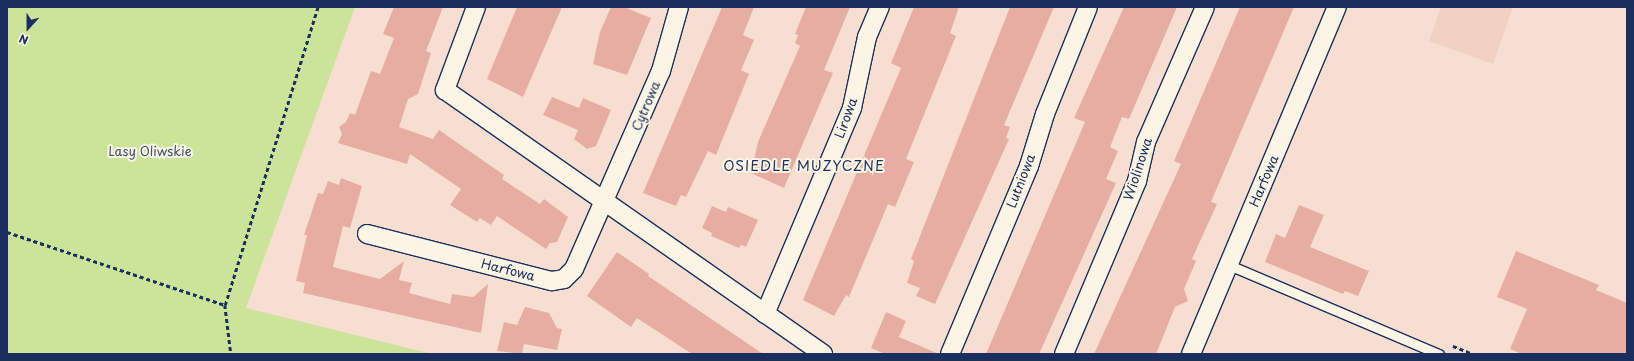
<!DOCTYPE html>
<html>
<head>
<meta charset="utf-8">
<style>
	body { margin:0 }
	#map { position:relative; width:1634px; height:361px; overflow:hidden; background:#f6dfd1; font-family:"Playpen Sans",sans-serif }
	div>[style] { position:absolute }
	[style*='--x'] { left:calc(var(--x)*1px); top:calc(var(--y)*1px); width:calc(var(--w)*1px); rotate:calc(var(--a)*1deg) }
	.built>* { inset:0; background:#f2d0c3 }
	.green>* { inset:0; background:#cce49a }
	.building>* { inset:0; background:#e7ada3 }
	.path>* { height:2.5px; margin-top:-1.25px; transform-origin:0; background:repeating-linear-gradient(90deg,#1b2f5e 0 4px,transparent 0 7px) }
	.roads { filter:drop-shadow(1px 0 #1b2f5e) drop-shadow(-1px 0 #1b2f5e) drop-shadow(0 1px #1b2f5e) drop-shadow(0 -1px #1b2f5e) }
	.service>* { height:9px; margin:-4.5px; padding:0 4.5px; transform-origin:4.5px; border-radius:4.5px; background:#fcf5e5 }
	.minor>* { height:18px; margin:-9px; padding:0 9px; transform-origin:9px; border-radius:9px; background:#fcf5e5 }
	span { translate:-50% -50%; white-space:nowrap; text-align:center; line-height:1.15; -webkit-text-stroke:4px #fcf5e5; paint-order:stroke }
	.street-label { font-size:13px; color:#1b2f5e }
	.park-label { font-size:13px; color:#3e536a }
	.neighbourhood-label { font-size:14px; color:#1b2f5e; letter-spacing:1px }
	.frame { position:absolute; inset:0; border:8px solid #1b2f5e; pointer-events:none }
	.north { position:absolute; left:8px; top:8px; width:40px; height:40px; -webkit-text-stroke:3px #fcf5e5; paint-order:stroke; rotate:201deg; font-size:11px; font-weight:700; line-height:16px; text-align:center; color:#1b2f5e }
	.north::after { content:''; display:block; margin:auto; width:14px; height:18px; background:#1b2f5e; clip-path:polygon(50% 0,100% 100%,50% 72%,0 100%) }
</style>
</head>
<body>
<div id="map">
	<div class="built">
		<div style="clip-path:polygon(1441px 7px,1513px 7px,1493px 64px,1429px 41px)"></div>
	</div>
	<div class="green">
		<div style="clip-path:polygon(7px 7px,355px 7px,246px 308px,432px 354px,7px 354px)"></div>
	</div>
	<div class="building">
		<div style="clip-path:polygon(394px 7px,443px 7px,426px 51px,431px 53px,418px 94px,408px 99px,399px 127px,433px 139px,439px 130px,504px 175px,502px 179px,540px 204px,544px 199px,568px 217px,557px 242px,550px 243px,546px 249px,497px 216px,491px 225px,480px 218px,477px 222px,450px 205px,461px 189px,410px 154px,407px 164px,338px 143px,342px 134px,339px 127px,346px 122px,350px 113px,355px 115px,371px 71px,380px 74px,394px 38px,383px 34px)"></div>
		<div style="clip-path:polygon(517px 7px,562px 7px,523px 97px,487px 79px)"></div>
		<div style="clip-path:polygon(611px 7px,624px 7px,651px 18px,627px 75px,593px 64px,600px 32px)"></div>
		<div style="clip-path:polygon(722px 7px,754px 7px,743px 35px,754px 40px,741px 70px,749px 74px,716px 155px,708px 151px,686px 197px,681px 195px,676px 206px,643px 193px)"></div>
		<div style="clip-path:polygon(806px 7px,850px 7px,824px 70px,833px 73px,784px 188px,751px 173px,758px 142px,800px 46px,795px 43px,798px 35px,795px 34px)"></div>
		<div style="clip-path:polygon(914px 7px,959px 7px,950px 33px,956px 36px,906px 159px,914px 162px,895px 207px,888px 204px,849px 297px,846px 295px,834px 316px,803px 300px,901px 68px,891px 63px)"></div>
		<div style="clip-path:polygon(1010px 7px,1054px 7px,1004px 125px,1010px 127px,1006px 138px,1009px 139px,935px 304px,916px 296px,920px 288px,907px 283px,914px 261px,911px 259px)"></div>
		<div style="clip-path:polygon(1124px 7px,1177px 7px,1129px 119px,1122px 117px,1110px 147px,1118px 151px,1106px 179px,1116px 183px,1039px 354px,986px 354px,1085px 122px,1074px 118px)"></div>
		<div style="clip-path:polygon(1240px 7px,1294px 7px,1211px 202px,1217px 204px,1192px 259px,1196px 261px,1184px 289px,1188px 301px,1175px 307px,1156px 354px,1094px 354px,1181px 164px,1174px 161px)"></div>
		<div style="clip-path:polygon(552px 97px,579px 108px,583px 98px,611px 110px,596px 146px,587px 149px,574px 139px,578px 130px,543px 115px)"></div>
		<div style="clip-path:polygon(341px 178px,362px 186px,350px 228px,343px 226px,333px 267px,380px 279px,404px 261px,399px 280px,412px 283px,409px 293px,450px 304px,452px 294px,473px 297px,488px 284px,481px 333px,303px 293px,305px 283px,296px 281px,307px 235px,304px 235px,318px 193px,323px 194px,328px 181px,339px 185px)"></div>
		<div style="clip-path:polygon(1299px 205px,1324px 215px,1310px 247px,1369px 271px,1358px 296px,1345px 291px,1343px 294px,1265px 262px,1276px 234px,1285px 238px)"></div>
		<div style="clip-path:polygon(712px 206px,726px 212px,728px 207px,758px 220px,746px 247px,741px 245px,739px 248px,711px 236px,712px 233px,702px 228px)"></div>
		<div style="clip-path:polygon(1516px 251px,1599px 285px,1596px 290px,1627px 303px,1627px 354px,1522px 354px,1510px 349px,1527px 309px,1497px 297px)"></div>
		<div style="clip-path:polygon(617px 252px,649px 274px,648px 276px,763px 354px,692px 354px,637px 318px,631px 327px,587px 296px)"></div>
		<div style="clip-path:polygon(525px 307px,549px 313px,557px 328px,562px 329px,557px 350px,524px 344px,522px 354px,497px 351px,504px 322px,517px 325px)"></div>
		<div style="clip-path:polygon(886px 312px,906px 321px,899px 337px,939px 354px,885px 354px,871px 348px)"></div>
	</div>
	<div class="path">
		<div style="--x:7;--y:232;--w:230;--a:18.5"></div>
		<div style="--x:225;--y:305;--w:49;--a:83"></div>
		<div style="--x:225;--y:305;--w:312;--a:-72.7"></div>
		<div style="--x:1453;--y:346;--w:22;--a:22"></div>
	</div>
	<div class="roads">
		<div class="service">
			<div style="--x:1229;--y:265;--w:228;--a:23"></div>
		</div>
		<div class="minor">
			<div style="--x:476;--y:7;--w:89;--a:110.5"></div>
			<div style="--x:445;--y:90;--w:461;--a:34.9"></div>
			<div style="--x:367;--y:234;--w:191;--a:14.3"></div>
			<div style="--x:552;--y:281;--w:12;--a:-9"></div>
			<div style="--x:564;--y:279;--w:14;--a:-45"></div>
			<div style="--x:574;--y:269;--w:216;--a:-66.3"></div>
			<div style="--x:661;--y:71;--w:66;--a:-74.3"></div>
			<div style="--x:765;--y:314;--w:224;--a:-67.1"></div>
			<div style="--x:852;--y:108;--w:73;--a:-78.1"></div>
			<div style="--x:867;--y:37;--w:33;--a:-67"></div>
			<div style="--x:950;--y:354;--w:204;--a:-67.2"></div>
			<div style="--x:1029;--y:166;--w:54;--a:-72.9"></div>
			<div style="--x:1045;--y:114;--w:115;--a:-68.1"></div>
			<div style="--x:1064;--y:354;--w:188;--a:-67.1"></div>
			<div style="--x:1137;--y:181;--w:40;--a:-77"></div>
			<div style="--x:1146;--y:142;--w:147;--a:-66.4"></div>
			<div style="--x:1191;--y:354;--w:376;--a:-67.2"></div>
		</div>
	</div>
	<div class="street-label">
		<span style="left:646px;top:106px;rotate:-67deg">Cytrowa</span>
		<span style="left:846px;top:118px;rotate:-70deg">Lirowa</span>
		<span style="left:1138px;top:169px;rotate:-72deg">Wiolinowa</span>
		<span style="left:1021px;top:181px;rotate:-69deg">Lutniowa</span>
		<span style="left:1264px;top:181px;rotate:-67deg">Harfowa</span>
		<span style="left:508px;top:270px;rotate:14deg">Harfowa</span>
	</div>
	<div class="park-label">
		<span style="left:150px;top:151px">Lasy Oliwskie</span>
	</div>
	<div class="neighbourhood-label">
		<span style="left:804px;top:166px">OSIEDLE MUZYCZNE</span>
	</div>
	<div class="frame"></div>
	<div class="north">N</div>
</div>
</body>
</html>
